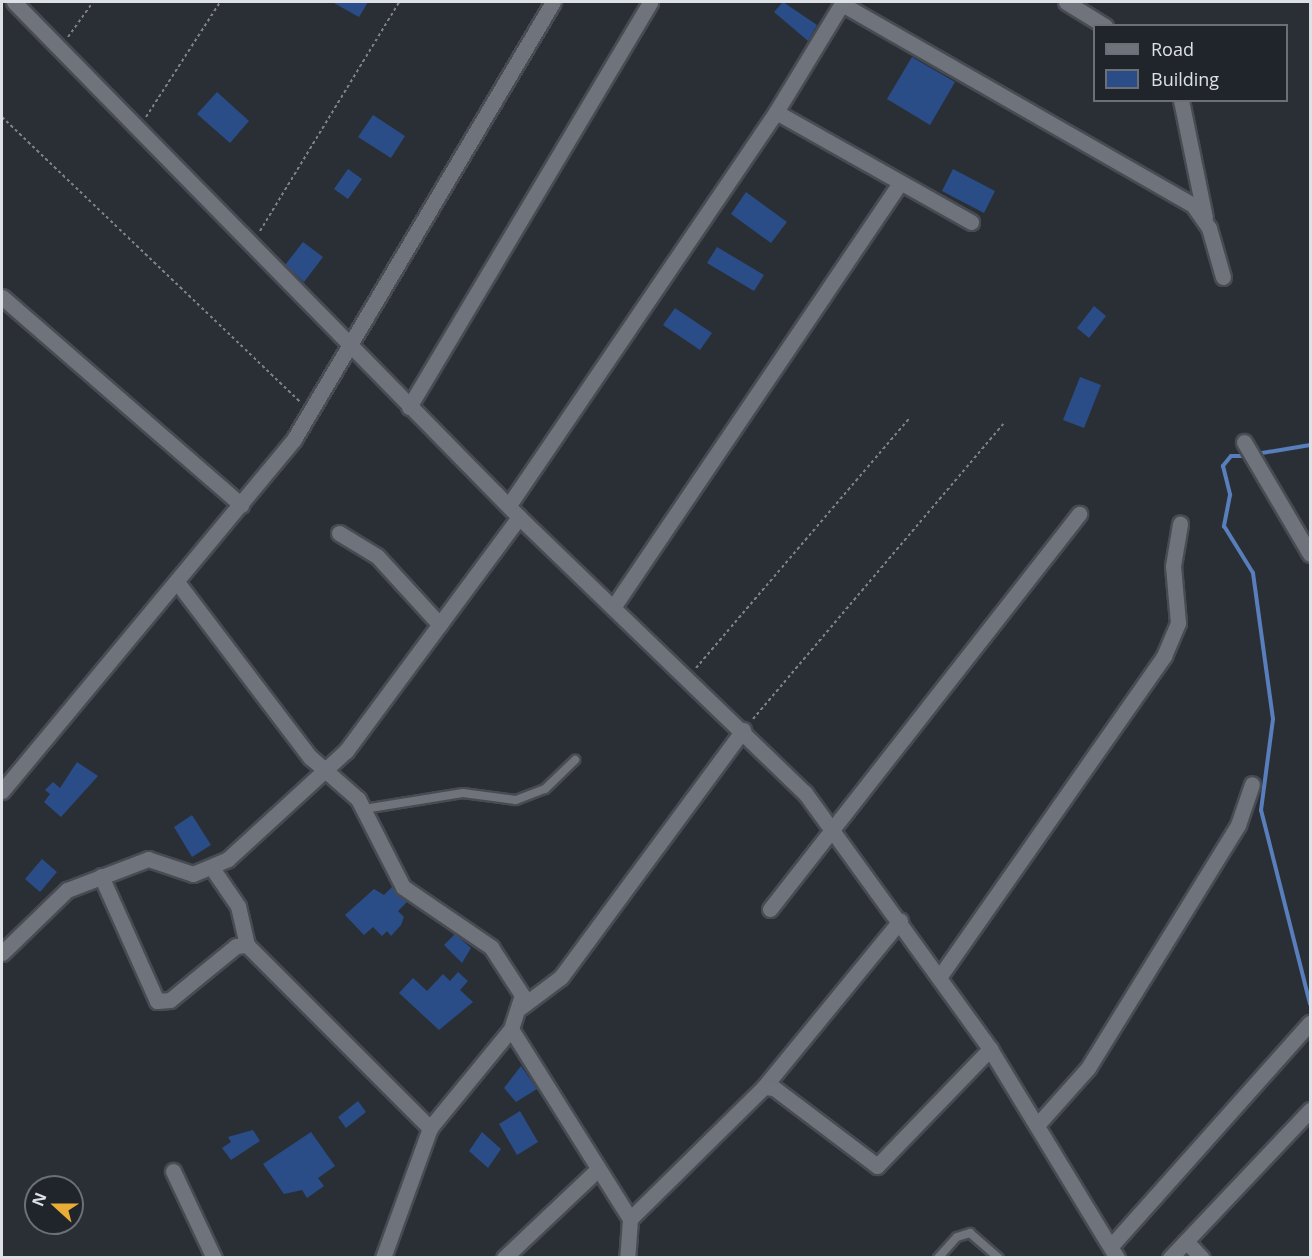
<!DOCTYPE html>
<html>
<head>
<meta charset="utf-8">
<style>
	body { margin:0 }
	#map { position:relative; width:1312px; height:1259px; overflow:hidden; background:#2a2f36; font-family:"Open Sans",sans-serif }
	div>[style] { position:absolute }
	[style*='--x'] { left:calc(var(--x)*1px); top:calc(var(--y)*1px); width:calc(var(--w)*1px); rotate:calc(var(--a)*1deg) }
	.stream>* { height:4px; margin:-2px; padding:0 2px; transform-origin:2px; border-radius:2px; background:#587ebc }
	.building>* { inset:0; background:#2a4d87 }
	.path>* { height:2px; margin-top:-1px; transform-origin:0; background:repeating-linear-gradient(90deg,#7f8389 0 3px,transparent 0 6px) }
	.roads { filter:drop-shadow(2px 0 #484b52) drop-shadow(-2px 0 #484b52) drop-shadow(0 2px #484b52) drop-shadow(0 -2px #484b52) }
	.service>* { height:8px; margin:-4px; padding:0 4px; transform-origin:4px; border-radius:4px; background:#6e737c }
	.minor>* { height:15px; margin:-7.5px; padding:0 7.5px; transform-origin:7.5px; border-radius:7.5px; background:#6e737c }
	span { translate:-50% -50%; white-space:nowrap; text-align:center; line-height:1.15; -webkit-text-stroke:4.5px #20252c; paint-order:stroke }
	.frame { position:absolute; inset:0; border:3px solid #dde0e5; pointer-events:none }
	.legend { position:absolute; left:1093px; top:24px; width:195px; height:78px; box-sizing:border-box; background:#20252c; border:2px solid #6c7076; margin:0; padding:8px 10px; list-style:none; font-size:18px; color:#dde0e5 }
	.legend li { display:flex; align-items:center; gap:12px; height:30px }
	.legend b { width:30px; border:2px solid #6c7076 }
	.north { position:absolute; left:24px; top:1175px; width:60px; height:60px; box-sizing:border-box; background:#20252c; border:2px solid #6c7076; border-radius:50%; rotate:291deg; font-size:16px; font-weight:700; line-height:24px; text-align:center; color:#dde0e5 }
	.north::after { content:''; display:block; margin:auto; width:21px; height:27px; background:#e8ac37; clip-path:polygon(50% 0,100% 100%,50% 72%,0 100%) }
</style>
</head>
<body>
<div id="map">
	<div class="stream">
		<div style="--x:1256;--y:454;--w:55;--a:-9.5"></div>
		<div style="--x:1249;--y:456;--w:18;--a:180"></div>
		<div style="--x:1231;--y:456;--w:13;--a:129"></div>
		<div style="--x:1223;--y:466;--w:30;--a:76"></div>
		<div style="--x:1230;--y:495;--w:32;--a:101"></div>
		<div style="--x:1224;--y:526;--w:55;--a:58.3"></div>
		<div style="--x:1253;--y:573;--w:147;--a:82.2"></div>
		<div style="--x:1273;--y:719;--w:92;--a:97.5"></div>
		<div style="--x:1261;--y:810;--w:200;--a:75.8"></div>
	</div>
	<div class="building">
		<div style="clip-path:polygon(332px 2px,368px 2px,359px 17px)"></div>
		<div style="clip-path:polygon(783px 2px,817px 25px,808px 41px,774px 12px)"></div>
		<div style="clip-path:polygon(912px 57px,955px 82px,930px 125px,887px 99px)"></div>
		<div style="clip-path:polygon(217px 92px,249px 121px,230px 143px,197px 114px)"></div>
		<div style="clip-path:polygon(373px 115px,405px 136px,391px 158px,358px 137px)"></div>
		<div style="clip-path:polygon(348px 169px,362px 179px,348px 199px,334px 189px)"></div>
		<div style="clip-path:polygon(953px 169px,995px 191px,984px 213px,942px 191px)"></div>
		<div style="clip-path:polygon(746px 192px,787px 222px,771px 243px,731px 214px)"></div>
		<div style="clip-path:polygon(303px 242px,323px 257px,304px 282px,285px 265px)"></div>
		<div style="clip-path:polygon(717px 247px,764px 275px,754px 291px,707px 263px)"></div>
		<div style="clip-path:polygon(1094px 306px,1106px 316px,1089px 338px,1077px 328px)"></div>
		<div style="clip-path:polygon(675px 308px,712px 333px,700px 350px,663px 325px)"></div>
		<div style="clip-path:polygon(1080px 377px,1101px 385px,1084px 428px,1063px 420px)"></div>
		<div style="clip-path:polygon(77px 762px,98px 776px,61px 817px,44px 802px,50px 794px,45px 790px,53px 782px,60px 788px)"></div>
		<div style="clip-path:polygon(192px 815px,211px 845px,192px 857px,174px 827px)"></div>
		<div style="clip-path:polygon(42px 859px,57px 872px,40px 892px,25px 879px)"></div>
		<div style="clip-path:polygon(392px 887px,407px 902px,398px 911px,404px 917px,401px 925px,391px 936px,387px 931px,382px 936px,373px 927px,364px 935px,345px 915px,374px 889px,384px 895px)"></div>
		<div style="clip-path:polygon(455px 934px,471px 948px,462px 963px,444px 945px)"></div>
		<div style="clip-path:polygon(458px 972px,468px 981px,460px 990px,473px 1002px,439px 1030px,399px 993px,413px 978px,427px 991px,443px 974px,450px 981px)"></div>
		<div style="clip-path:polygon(521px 1066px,537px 1089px,516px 1102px,504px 1088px)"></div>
		<div style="clip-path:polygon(358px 1101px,366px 1112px,346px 1128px,338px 1117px)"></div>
		<div style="clip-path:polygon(520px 1111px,538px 1142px,517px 1155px,499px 1124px)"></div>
		<div style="clip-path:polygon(253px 1130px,260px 1141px,231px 1160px,222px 1148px,231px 1142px,228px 1137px)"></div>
		<div style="clip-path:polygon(311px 1132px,335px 1166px,318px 1178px,324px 1186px,307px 1198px,302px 1190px,284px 1194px,263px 1164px)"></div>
		<div style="clip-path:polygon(482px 1132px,501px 1149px,488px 1168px,469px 1151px)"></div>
	</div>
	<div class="path">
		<div style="--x:68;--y:37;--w:43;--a:-54.5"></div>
		<div style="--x:2;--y:117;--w:414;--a:43.7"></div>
		<div style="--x:146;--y:117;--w:137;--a:-57.2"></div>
		<div style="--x:260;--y:231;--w:268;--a:-58.7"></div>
		<div style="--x:696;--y:668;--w:330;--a:-49.5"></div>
		<div style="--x:753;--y:719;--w:387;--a:-49.7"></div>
	</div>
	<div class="roads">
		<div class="service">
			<div style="--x:364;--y:809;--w:100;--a:-9.2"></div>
			<div style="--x:463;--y:793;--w:53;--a:7.5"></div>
			<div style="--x:516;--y:800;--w:31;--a:-21"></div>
			<div style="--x:545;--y:789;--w:42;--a:-44"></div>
			<div style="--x:938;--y:1258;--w:28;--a:-48"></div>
			<div style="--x:957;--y:1237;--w:14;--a:-17"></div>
			<div style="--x:970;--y:1233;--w:38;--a:41"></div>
		</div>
		<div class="minor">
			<div style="--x:14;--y:2;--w:721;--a:45.56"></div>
			<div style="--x:519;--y:517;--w:397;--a:44"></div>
			<div style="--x:805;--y:793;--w:316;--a:54.1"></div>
			<div style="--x:990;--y:1049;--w:245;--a:58.7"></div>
			<div style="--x:1066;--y:2;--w:46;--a:31.6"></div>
			<div style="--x:842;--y:4;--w:404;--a:29.8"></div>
			<div style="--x:1193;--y:205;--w:28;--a:55"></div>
			<div style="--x:1209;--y:228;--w:51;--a:74.1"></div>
			<div style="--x:1181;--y:100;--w:120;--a:78.5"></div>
			<div style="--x:776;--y:112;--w:224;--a:29.4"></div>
			<div style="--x:2;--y:297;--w:317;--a:41"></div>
			<div style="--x:409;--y:407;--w:471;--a:-59.2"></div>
			<div style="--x:1244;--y:442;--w:130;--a:59.5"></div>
			<div style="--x:509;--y:505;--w:475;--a:-55.8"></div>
			<div style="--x:776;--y:112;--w:129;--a:-58.7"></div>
			<div style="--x:339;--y:533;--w:44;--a:31.2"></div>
			<div style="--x:377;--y:556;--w:93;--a:47.6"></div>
			<div style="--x:177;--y:582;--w:220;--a:52.8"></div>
			<div style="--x:310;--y:757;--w:64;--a:41.2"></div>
			<div style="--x:358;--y:799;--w:99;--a:62.9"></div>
			<div style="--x:403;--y:887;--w:107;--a:34.3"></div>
			<div style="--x:491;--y:947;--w:57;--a:57.1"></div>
			<div style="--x:522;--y:995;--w:36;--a:108"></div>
			<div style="--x:511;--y:1029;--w:128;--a:129.3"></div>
			<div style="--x:430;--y:1128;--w:138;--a:109.9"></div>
			<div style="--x:614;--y:606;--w:511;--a:-55.94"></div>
			<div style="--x:2;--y:791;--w:457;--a:-50.3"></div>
			<div style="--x:294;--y:439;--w:508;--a:-59.35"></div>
			<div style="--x:212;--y:868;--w:46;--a:55.6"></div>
			<div style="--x:238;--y:906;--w:40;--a:77"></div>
			<div style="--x:101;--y:876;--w:137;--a:65.9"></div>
			<div style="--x:157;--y:1001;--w:13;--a:-4"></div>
			<div style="--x:170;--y:1000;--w:85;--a:-39.3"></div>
			<div style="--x:236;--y:946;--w:11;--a:-5"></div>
			<div style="--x:247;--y:945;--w:259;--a:45"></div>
			<div style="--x:770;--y:909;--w:502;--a:-51.96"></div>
			<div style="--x:2;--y:953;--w:91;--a:-44.1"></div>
			<div style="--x:67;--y:890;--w:87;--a:-20.9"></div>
			<div style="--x:148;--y:859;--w:47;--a:18.4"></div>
			<div style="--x:193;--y:874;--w:38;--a:-23"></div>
			<div style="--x:228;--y:859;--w:160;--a:-42.5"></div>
			<div style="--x:346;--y:751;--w:291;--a:-53.5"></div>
			<div style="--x:940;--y:976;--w:391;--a:-55"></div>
			<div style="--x:1164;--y:656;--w:36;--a:-67"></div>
			<div style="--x:1178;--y:623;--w:57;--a:-95"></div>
			<div style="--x:1173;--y:566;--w:43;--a:-80.5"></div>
			<div style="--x:521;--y:1007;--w:50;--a:-36.9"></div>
			<div style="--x:561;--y:977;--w:307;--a:-53.6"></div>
			<div style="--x:511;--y:1029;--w:224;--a:57.9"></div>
			<div style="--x:630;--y:1219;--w:39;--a:94"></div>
			<div style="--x:764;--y:1087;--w:215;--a:-50.7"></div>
			<div style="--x:1038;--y:1124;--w:75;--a:-48.2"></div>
			<div style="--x:1088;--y:1068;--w:286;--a:-58.3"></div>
			<div style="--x:1238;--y:825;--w:43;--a:-71.1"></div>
			<div style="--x:173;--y:1171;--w:96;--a:64.8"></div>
			<div style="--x:630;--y:1219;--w:188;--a:-44.6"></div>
			<div style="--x:764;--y:1087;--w:10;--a:6"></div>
			<div style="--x:774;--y:1088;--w:129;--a:37.1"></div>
			<div style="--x:877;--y:1166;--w:163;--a:-46"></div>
			<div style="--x:1186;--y:1241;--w:23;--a:47"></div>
			<div style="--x:1111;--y:1246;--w:299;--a:-48.3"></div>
			<div style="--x:504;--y:1258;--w:128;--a:-43.4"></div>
			<div style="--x:1170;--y:1258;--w:204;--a:-46.6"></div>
		</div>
	</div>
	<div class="frame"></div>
	<ul class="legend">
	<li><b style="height:8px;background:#6e737c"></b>Road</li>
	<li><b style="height:16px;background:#2a4d87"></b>Building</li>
	</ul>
	<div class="north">N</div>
</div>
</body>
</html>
